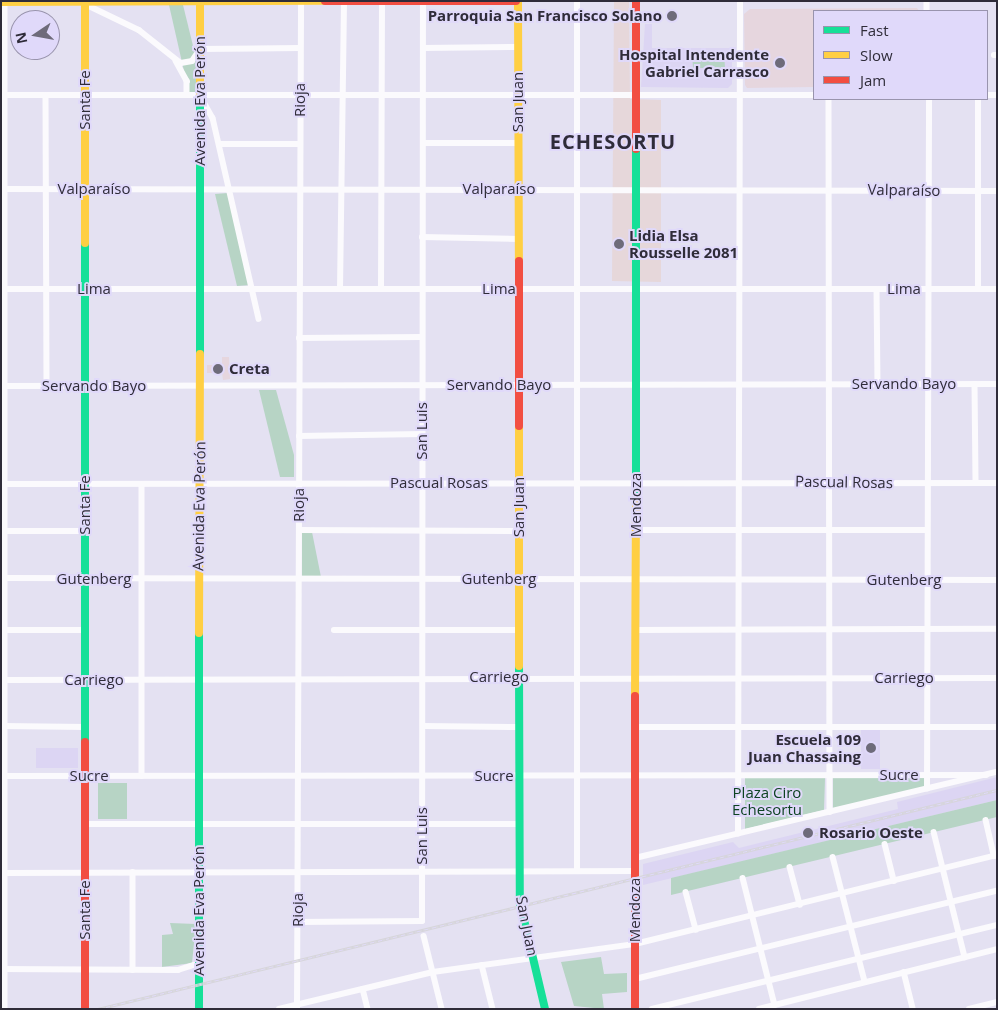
<!DOCTYPE html>
<html>
<head>
<meta charset="utf-8">
<style>
	body { margin:0 }
	#map { position:relative; width:998px; height:1010px; overflow:hidden; background:#e4e1f2; font-family:"Open Sans",sans-serif }
	div>[style] { position:absolute }
	[style*='--x'] { left:calc(var(--x)*1px); top:calc(var(--y)*1px); width:calc(var(--w)*1px); rotate:calc(var(--a)*1deg) }
	.commercial>* { inset:0; background:#e6d7da }
	.built>* { inset:0; background:#dcd5f3 }
	.medical>* { inset:0; background:#e6d6de }
	.green>* { inset:0; background:#b7d4c5 }
	.street>* { height:5.5px; margin:-2.75px; padding:0 2.75px; transform-origin:2.75px; border-radius:2.75px; background:#fbfafd }
	.fast>* { height:8px; margin:-4px; padding:0 4px; transform-origin:4px; border-radius:4px; background:#16e098 }
	.slow>* { height:8px; margin:-4px; padding:0 4px; transform-origin:4px; border-radius:4px; background:#ffcf43 }
	.jam>* { height:8px; margin:-4px; padding:0 4px; transform-origin:4px; border-radius:4px; background:#f24e42 }
	.rail>* { height:3px; margin-top:-1.5px; transform-origin:0; background:repeating-linear-gradient(90deg,#e0d9fa 0 4px,#d6d5da 0 8px); box-sizing:border-box; border-block:1px solid #d6d5da }
	.dots>* { width:14px; height:14px; translate:-50% -50%; box-sizing:border-box; border:2px solid #e0d9fa; border-radius:50% }
	span { translate:-50% -50%; white-space:nowrap; text-align:center; line-height:1.15; -webkit-text-stroke:4px #e0d9fa; paint-order:stroke }
	.poi-label { font-size:15px; color:#2f2c39; font-weight:700 }
	.right { translate:-100% -50%; text-align:right }
	.left { translate:0 -50%; text-align:left }
	.street-label { font-size:15px; color:#2f2c39 }
	.park-label { font-size:15px; color:#0d4322 }
	.district-label { font-size:20px; color:#2f2c39; font-weight:700; letter-spacing:1px }
	.frame { position:absolute; inset:0; border:2px solid #2f2c39; pointer-events:none }
	.legend { position:absolute; left:813px; top:10px; width:175px; height:90px; box-sizing:border-box; background:#e0d9fa; border:1px solid #9994ad; margin:0; padding:6px 9px; list-style:none; font-size:15px; color:#2f2c39 }
	.legend li { display:flex; align-items:center; gap:10px; height:25px }
	.legend b { width:25px; border:1px solid #9994ad }
	.north { position:absolute; left:10px; top:10px; width:50px; height:50px; box-sizing:border-box; background:#e0d9fa; border:1px solid #9994ad; border-radius:50%; rotate:258deg; font-size:14px; font-weight:700; line-height:20px; text-align:center; color:#2f2c39 }
	.north::after { content:''; display:block; margin:auto; width:18px; height:22px; background:#6e6b7a; clip-path:polygon(50% 0,100% 100%,50% 72%,0 100%) }
</style>
</head>
<body>
<div id="map">
	<div class="commercial">
		<div style="clip-path:polygon(614px 1px,629px 1px,630px 99px,661px 100px,661px 282px,612px 281px)"></div>
	</div>
	<div class="built">
		<div style="clip-path:polygon(645px 24px,652px 24px,652px 48px,732px 48px,732px 84px,728px 88px,641px 87px)"></div>
		<div style="clip-path:polygon(861px 730px,880px 730px,880px 769px,861px 769px)"></div>
		<div style="clip-path:polygon(36px 748px,78px 748px,78px 768px,36px 768px)"></div>
		<div style="clip-path:polygon(997px 777px,997px 800px,643px 885px,643px 864px,733px 842px,739px 848px,898px 809px,897px 802px)"></div>
	</div>
	<div class="medical">
		<div style="clip-path:polygon(917px 8px,919px 11px,814px 11px,814px 87px,747px 88px,745px 85px,744px 14px,750px 9px)"></div>
		<div style="clip-path:polygon(222px 357px,229px 357px,230px 379px,223px 380px,222px 373px,207px 373px,207px 365px,222px 365px)"></div>
	</div>
	<div class="green">
		<div style="clip-path:polygon(169px 5px,183px 5px,197px 62px,198px 93px,189px 93px)"></div>
		<div style="clip-path:polygon(724px 51px,725px 68px,693px 68px,692px 52px)"></div>
		<div style="clip-path:polygon(228px 193px,250px 285px,237px 286px,215px 194px)"></div>
		<div style="clip-path:polygon(259px 390px,276px 390px,294px 455px,294px 477px,280px 477px)"></div>
		<div style="clip-path:polygon(302px 532px,312px 532px,321px 577px,302px 577px)"></div>
		<div style="clip-path:polygon(925px 776px,925px 788px,833px 810px,833px 777px)"></div>
		<div style="clip-path:polygon(745px 777px,825px 778px,824px 810px,745px 829px)"></div>
		<div style="clip-path:polygon(98px 783px,127px 783px,127px 819px,98px 819px)"></div>
		<div style="clip-path:polygon(997px 800px,997px 817px,671px 895px,671px 878px)"></div>
		<div style="clip-path:polygon(170px 923px,196px 924px,192px 963px,162px 967px,162px 935px,173px 934px)"></div>
		<div style="clip-path:polygon(601px 957px,604px 974px,627px 973px,627px 992px,602px 994px,604px 1009px,574px 1006px,561px 962px)"></div>
	</div>
	<div class="street">
		<div style="--x:5;--y:1;--w:1008;--a:90"></div>
		<div style="--x:927;--y:1;--w:10;--a:90"></div>
		<div style="--x:85;--y:4;--w:60;--a:25.7"></div>
		<div style="--x:139;--y:30;--w:53;--a:38.2"></div>
		<div style="--x:181;--y:63;--w:11;--a:-10"></div>
		<div style="--x:192;--y:61;--w:14;--a:-56"></div>
		<div style="--x:200;--y:49;--w:100;--a:-0.6"></div>
		<div style="--x:423;--y:48;--w:95;--a:-0.6"></div>
		<div style="--x:994;--y:55;--w:3;--a:0"></div>
		<div style="--x:176;--y:61;--w:23;--a:61"></div>
		<div style="--x:187;--y:81;--w:14;--a:90"></div>
		<div style="--x:1;--y:95;--w:813;--a:0"></div>
		<div style="--x:46;--y:95;--w:291;--a:89.8"></div>
		<div style="--x:200;--y:95;--w:26;--a:61"></div>
		<div style="--x:213;--y:118;--w:206;--a:77.1"></div>
		<div style="--x:987;--y:95;--w:10;--a:0"></div>
		<div style="--x:829;--y:99;--w:713;--a:89.92"></div>
		<div style="--x:423;--y:143;--w:95;--a:0"></div>
		<div style="--x:219;--y:144;--w:81;--a:0"></div>
		<div style="--x:1;--y:189;--w:996;--a:0.12"></div>
		<div style="--x:422;--y:237;--w:96;--a:1.2"></div>
		<div style="--x:1;--y:289;--w:996;--a:0"></div>
		<div style="--x:340;--y:289;--w:286;--a:-89.2"></div>
		<div style="--x:381;--y:289;--w:287;--a:-89.8"></div>
		<div style="--x:877;--y:289;--w:95;--a:89.4"></div>
		<div style="--x:978;--y:289;--w:190;--a:-90"></div>
		<div style="--x:299;--y:338;--w:123;--a:-0.5"></div>
		<div style="--x:975;--y:384;--w:99;--a:89.4"></div>
		<div style="--x:3;--y:386;--w:994;--a:-0.12"></div>
		<div style="--x:299;--y:436;--w:123;--a:-0.9"></div>
		<div style="--x:1;--y:484;--w:996;--a:-0.06"></div>
		<div style="--x:142;--y:484;--w:292;--a:90"></div>
		<div style="--x:299;--y:530;--w:220;--a:0.3"></div>
		<div style="--x:636;--y:530;--w:291;--a:0"></div>
		<div style="--x:3;--y:531;--w:82;--a:0"></div>
		<div style="--x:3;--y:578;--w:994;--a:0.12"></div>
		<div style="--x:3;--y:630;--w:82;--a:0"></div>
		<div style="--x:334;--y:630;--w:185;--a:0"></div>
		<div style="--x:636;--y:630;--w:361;--a:-0.2"></div>
		<div style="--x:3;--y:680;--w:994;--a:-0.12"></div>
		<div style="--x:3;--y:726;--w:82;--a:0.7"></div>
		<div style="--x:423;--y:726;--w:96;--a:0.6"></div>
		<div style="--x:636;--y:727;--w:361;--a:0"></div>
		<div style="--x:3;--y:776;--w:983;--a:-0.06"></div>
		<div style="--x:927;--y:789;--w:690;--a:-89.83"></div>
		<div style="--x:986;--y:820;--w:37;--a:77"></div>
		<div style="--x:85;--y:824;--w:435;--a:0"></div>
		<div style="--x:934;--y:832;--w:129;--a:76.1"></div>
		<div style="--x:738;--y:834;--w:833;--a:-89.86"></div>
		<div style="--x:885;--y:844;--w:38;--a:76"></div>
		<div style="--x:833;--y:857;--w:129;--a:75.6"></div>
		<div style="--x:635;--y:858;--w:372;--a:-13.4"></div>
		<div style="--x:790;--y:867;--w:39;--a:75"></div>
		<div style="--x:577;--y:871;--w:870;--a:-90"></div>
		<div style="--x:133;--y:872;--w:98;--a:90"></div>
		<div style="--x:3;--y:873;--w:632;--a:-0.18"></div>
		<div style="--x:743;--y:878;--w:131;--a:75.9"></div>
		<div style="--x:686;--y:892;--w:39;--a:75"></div>
		<div style="--x:298;--y:922;--w:124;--a:-0.5"></div>
		<div style="--x:422;--y:921;--w:920;--a:-89.94"></div>
		<div style="--x:424;--y:936;--w:75;--a:76.1"></div>
		<div style="--x:482;--y:965;--w:45;--a:76"></div>
		<div style="--x:1;--y:969;--w:177;--a:0.3"></div>
		<div style="--x:178;--y:970;--w:22;--a:-18"></div>
		<div style="--x:904;--y:972;--w:38;--a:76"></div>
		<div style="--x:635;--y:979;--w:373;--a:-13.7"></div>
		<div style="--x:363;--y:989;--w:21;--a:76"></div>
		<div style="--x:279;--y:1009;--w:158;--a:-13.5"></div>
		<div style="--x:433;--y:972;--w:204;--a:-7.9"></div>
		<div style="--x:635;--y:944;--w:373;--a:-13.8"></div>
		<div style="--x:297;--y:1009;--w:1008;--a:-89.77"></div>
		<div style="--x:652;--y:1009;--w:355;--a:-13.7"></div>
		<div style="--x:759;--y:1009;--w:245;--a:-14.1"></div>
		<div style="--x:969;--y:1009;--w:29;--a:-14"></div>
	</div>
	<div class="fast">
		<div style="--x:85;--y:243;--w:499;--a:90"></div>
		<div style="--x:200;--y:354;--w:256;--a:-90"></div>
		<div style="--x:636;--y:498;--w:349;--a:-90"></div>
		<div style="--x:519;--y:666;--w:237;--a:89.8"></div>
		<div style="--x:520;--y:903;--w:109;--a:76.7"></div>
		<div style="--x:199;--y:1009;--w:376;--a:-90"></div>
	</div>
	<div class="slow">
		<div style="--x:85;--y:1;--w:242;--a:90"></div>
		<div style="--x:518;--y:1;--w:260;--a:89.8"></div>
		<div style="--x:1;--y:2;--w:324;--a:-0.2"></div>
		<div style="--x:200;--y:98;--w:97;--a:-90"></div>
		<div style="--x:519;--y:426;--w:240;--a:90"></div>
		<div style="--x:199;--y:633;--w:279;--a:-89.8"></div>
		<div style="--x:635;--y:696;--w:198;--a:-89.7"></div>
	</div>
	<div class="jam">
		<div style="--x:325;--y:1;--w:191;--a:0"></div>
		<div style="--x:636;--y:149;--w:148;--a:-90"></div>
		<div style="--x:519;--y:261;--w:165;--a:90"></div>
		<div style="--x:85;--y:742;--w:267;--a:90"></div>
		<div style="--x:635;--y:1009;--w:313;--a:-90"></div>
	</div>
	<div class="rail">
		<div style="--x:98;--y:1009;--w:925;--a:-13.69"></div>
	</div>
	<div class="dots">
		<div style="left:672px;top:16px;background:#6e6b7a"></div>
		<div style="left:780px;top:63px;background:#6e6b7a"></div>
		<div style="left:619px;top:244px;background:#6e6b7a"></div>
		<div style="left:218px;top:369px;background:#6e6b7a"></div>
		<div style="left:871px;top:748px;background:#6e6b7a"></div>
		<div style="left:808px;top:833px;background:#6e6b7a"></div>
	</div>
	<div class="poi-label">
		<span class="right" style="left:662px;top:16px">Parroquia San Francisco Solano</span>
		<span class="right" style="left:769px;top:63px">Hospital Intendente<br>Gabriel Carrasco</span>
		<span class="left" style="left:629px;top:244px">Lidia Elsa<br>Rousselle 2081</span>
		<span class="left" style="left:229px;top:369px">Creta</span>
		<span class="right" style="left:861px;top:748px">Escuela 109<br>Juan Chassaing</span>
		<span class="left" style="left:819px;top:833px">Rosario Oeste</span>
	</div>
	<div class="street-label">
		<span style="left:85px;top:100px;rotate:-90deg">Santa Fe</span>
		<span style="left:300px;top:100px;rotate:-90deg">Rioja</span>
		<span style="left:200px;top:101px;rotate:-90deg">Avenida Eva Perón</span>
		<span style="left:518px;top:102px;rotate:-90deg">San Juan</span>
		<span style="left:94px;top:189px">Valparaíso</span>
		<span style="left:499px;top:189px">Valparaíso</span>
		<span style="left:904px;top:190px;rotate:1deg">Valparaíso</span>
		<span style="left:94px;top:289px">Lima</span>
		<span style="left:499px;top:289px">Lima</span>
		<span style="left:904px;top:289px">Lima</span>
		<span style="left:904px;top:384px">Servando Bayo</span>
		<span style="left:499px;top:385px">Servando Bayo</span>
		<span style="left:94px;top:386px">Servando Bayo</span>
		<span style="left:422px;top:431px;rotate:-90deg">San Luis</span>
		<span style="left:844px;top:482px;rotate:1deg">Pascual Rosas</span>
		<span style="left:439px;top:483px">Pascual Rosas</span>
		<span style="left:85px;top:505px;rotate:-90deg">Santa Fe</span>
		<span style="left:299px;top:505px;rotate:-90deg">Rioja</span>
		<span style="left:636px;top:505px;rotate:-90deg">Mendoza</span>
		<span style="left:199px;top:506px;rotate:-89deg">Avenida Eva Perón</span>
		<span style="left:519px;top:507px;rotate:-90deg">San Juan</span>
		<span style="left:94px;top:579px">Gutenberg</span>
		<span style="left:499px;top:579px">Gutenberg</span>
		<span style="left:904px;top:580px">Gutenberg</span>
		<span style="left:499px;top:677px">Carriego</span>
		<span style="left:904px;top:678px">Carriego</span>
		<span style="left:94px;top:680px">Carriego</span>
		<span style="left:899px;top:775px">Sucre</span>
		<span style="left:89px;top:776px">Sucre</span>
		<span style="left:494px;top:776px">Sucre</span>
		<span style="left:422px;top:836px;rotate:-90deg">San Luis</span>
		<span style="left:85px;top:910px;rotate:-90deg">Santa Fe</span>
		<span style="left:298px;top:910px;rotate:-90deg">Rioja</span>
		<span style="left:635px;top:910px;rotate:-90deg">Mendoza</span>
		<span style="left:199px;top:911px;rotate:-90deg">Avenida Eva Perón</span>
		<span style="left:527px;top:926px;rotate:79deg">San Juan</span>
	</div>
	<div class="park-label">
		<span style="left:767px;top:801px">Plaza Ciro<br>Echesortu</span>
	</div>
	<div class="district-label">
		<span style="left:613px;top:141px">ECHESORTU</span>
	</div>
	<div class="frame"></div>
	<ul class="legend">
	<li><b style="height:6px;background:#16e098"></b>Fast</li>
	<li><b style="height:6px;background:#ffcf43"></b>Slow</li>
	<li><b style="height:6px;background:#f24e42"></b>Jam</li>
	</ul>
	<div class="north">N</div>
</div>
</body>
</html>
